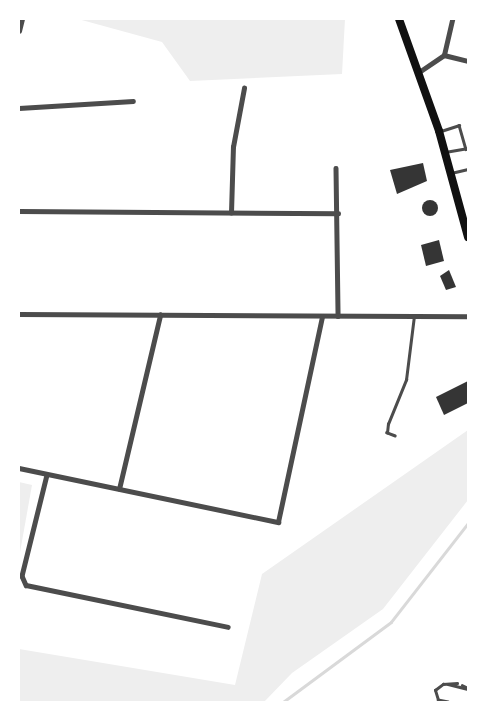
<!DOCTYPE html>
<html>
<head>
<meta charset="utf-8">
<style>
	body { margin:0 }
	#map { position:relative; width:487px; height:721px; overflow:hidden; background:#fff; font-family:Overpass,sans-serif }
	div>[style] { position:absolute }
	[style*='--x'] { left:calc(var(--x)*1px); top:calc(var(--y)*1px); width:calc(var(--w)*1px); rotate:calc(var(--a)*1deg) }
	.green>* { inset:0; background:#eee }
	.stream>* { height:2.5px; margin:-1.25px; padding:0 1.25px; transform-origin:1.25px; border-radius:1.25px; background:#d9d9d9 }
	.building>* { inset:0; background:#353535 }
	.round { border-radius:50% }
	.service>* { height:2.5px; margin:-1.25px; padding:0 1.25px; transform-origin:1.25px; border-radius:1.25px; background:#4c4c4c }
	.minor>* { height:4.5px; margin:-2.25px; padding:0 2.25px; transform-origin:2.25px; border-radius:2.25px; background:#4c4c4c }
	.primary>* { height:8px; margin:-4px; padding:0 4px; transform-origin:4px; border-radius:4px; background:#111 }
	span { translate:-50% -50%; white-space:nowrap; text-align:center; line-height:1.15; -webkit-text-stroke:4.5px #fff; paint-order:stroke }
	.frame { position:absolute; inset:0; border:20px solid #fff; pointer-events:none }
</style>
</head>
<body>
<div id="map">
	<div class="green">
		<div style="clip-path:polygon(78px 19px,345px 19px,342px 74px,190px 81px,162px 42px)"></div>
		<div style="clip-path:polygon(468px 430px,468px 500px,383px 609px,292px 673px,264px 702px,19px 702px,19px 649px,235px 685px,262px 574px)"></div>
		<div style="clip-path:polygon(19px 482px,32px 485px,19px 558px)"></div>
	</div>
	<div class="stream">
		<div style="--x:283;--y:702;--w:134;--a:-36.5"></div>
		<div style="--x:391;--y:622;--w:125;--a:-52.1"></div>
	</div>
	<div class="building">
		<div style="clip-path:polygon(423px 163px,427px 181px,397px 194px,390px 170px)"></div>
		<div class="round" style="left:422px;top:200px;width:16px;height:16px"></div>
		<div style="clip-path:polygon(439px 240px,444px 261px,426px 266px,421px 245px)"></div>
		<div style="clip-path:polygon(449px 270px,456px 287px,446px 290px,440px 276px)"></div>
		<div style="clip-path:polygon(468px 381px,468px 403px,444px 415px,436px 397px)"></div>
	</div>
	<div class="service">
		<div style="--x:441;--y:131;--w:19;--a:-18"></div>
		<div style="--x:459;--y:125;--w:25;--a:74"></div>
		<div style="--x:445;--y:152;--w:23;--a:-10"></div>
		<div style="--x:451;--y:173;--w:17;--a:-13"></div>
		<div style="--x:395;--y:436;--w:9;--a:-159"></div>
		<div style="--x:387;--y:433;--w:9;--a:-84"></div>
		<div style="--x:388;--y:424;--w:48;--a:-67.8"></div>
		<div style="--x:406;--y:380;--w:64;--a:-82.9"></div>
		<div style="--x:448;--y:684;--w:21;--a:14"></div>
		<div style="--x:462;--y:685;--w:7;--a:27"></div>
		<div style="--x:448;--y:702;--w:10;--a:-169"></div>
		<div style="--x:438;--y:700;--w:10;--a:-107"></div>
		<div style="--x:435;--y:690;--w:10;--a:-37"></div>
		<div style="--x:443;--y:684;--w:14;--a:-4"></div>
	</div>
	<div class="minor">
		<div style="--x:19;--y:31;--w:12;--a:-76"></div>
		<div style="--x:444;--y:55;--w:25;--a:14"></div>
		<div style="--x:419;--y:72;--w:30;--a:-34"></div>
		<div style="--x:444;--y:55;--w:37;--a:-77"></div>
		<div style="--x:19;--y:108;--w:114;--a:-3.5"></div>
		<div style="--x:336;--y:168;--w:148;--a:89.2"></div>
		<div style="--x:19;--y:211;--w:319;--a:0.4"></div>
		<div style="--x:231;--y:213;--w:66;--a:-88.3"></div>
		<div style="--x:233;--y:147;--w:60;--a:-79.4"></div>
		<div style="--x:19;--y:314;--w:449;--a:0.3"></div>
		<div style="--x:19;--y:468;--w:265;--a:11.8"></div>
		<div style="--x:278;--y:522;--w:210;--a:-77.9"></div>
		<div style="--x:47;--y:475;--w:104;--a:103.9"></div>
		<div style="--x:22;--y:576;--w:10;--a:66"></div>
		<div style="--x:26;--y:585;--w:206;--a:11.7"></div>
		<div style="--x:119;--y:489;--w:179;--a:-76.7"></div>
	</div>
	<div class="primary">
		<div style="--x:399;--y:19;--w:119;--a:70.3"></div>
		<div style="--x:439;--y:131;--w:110;--a:74.7"></div>
	</div>
	<div class="frame"></div>
</div>
</body>
</html>
